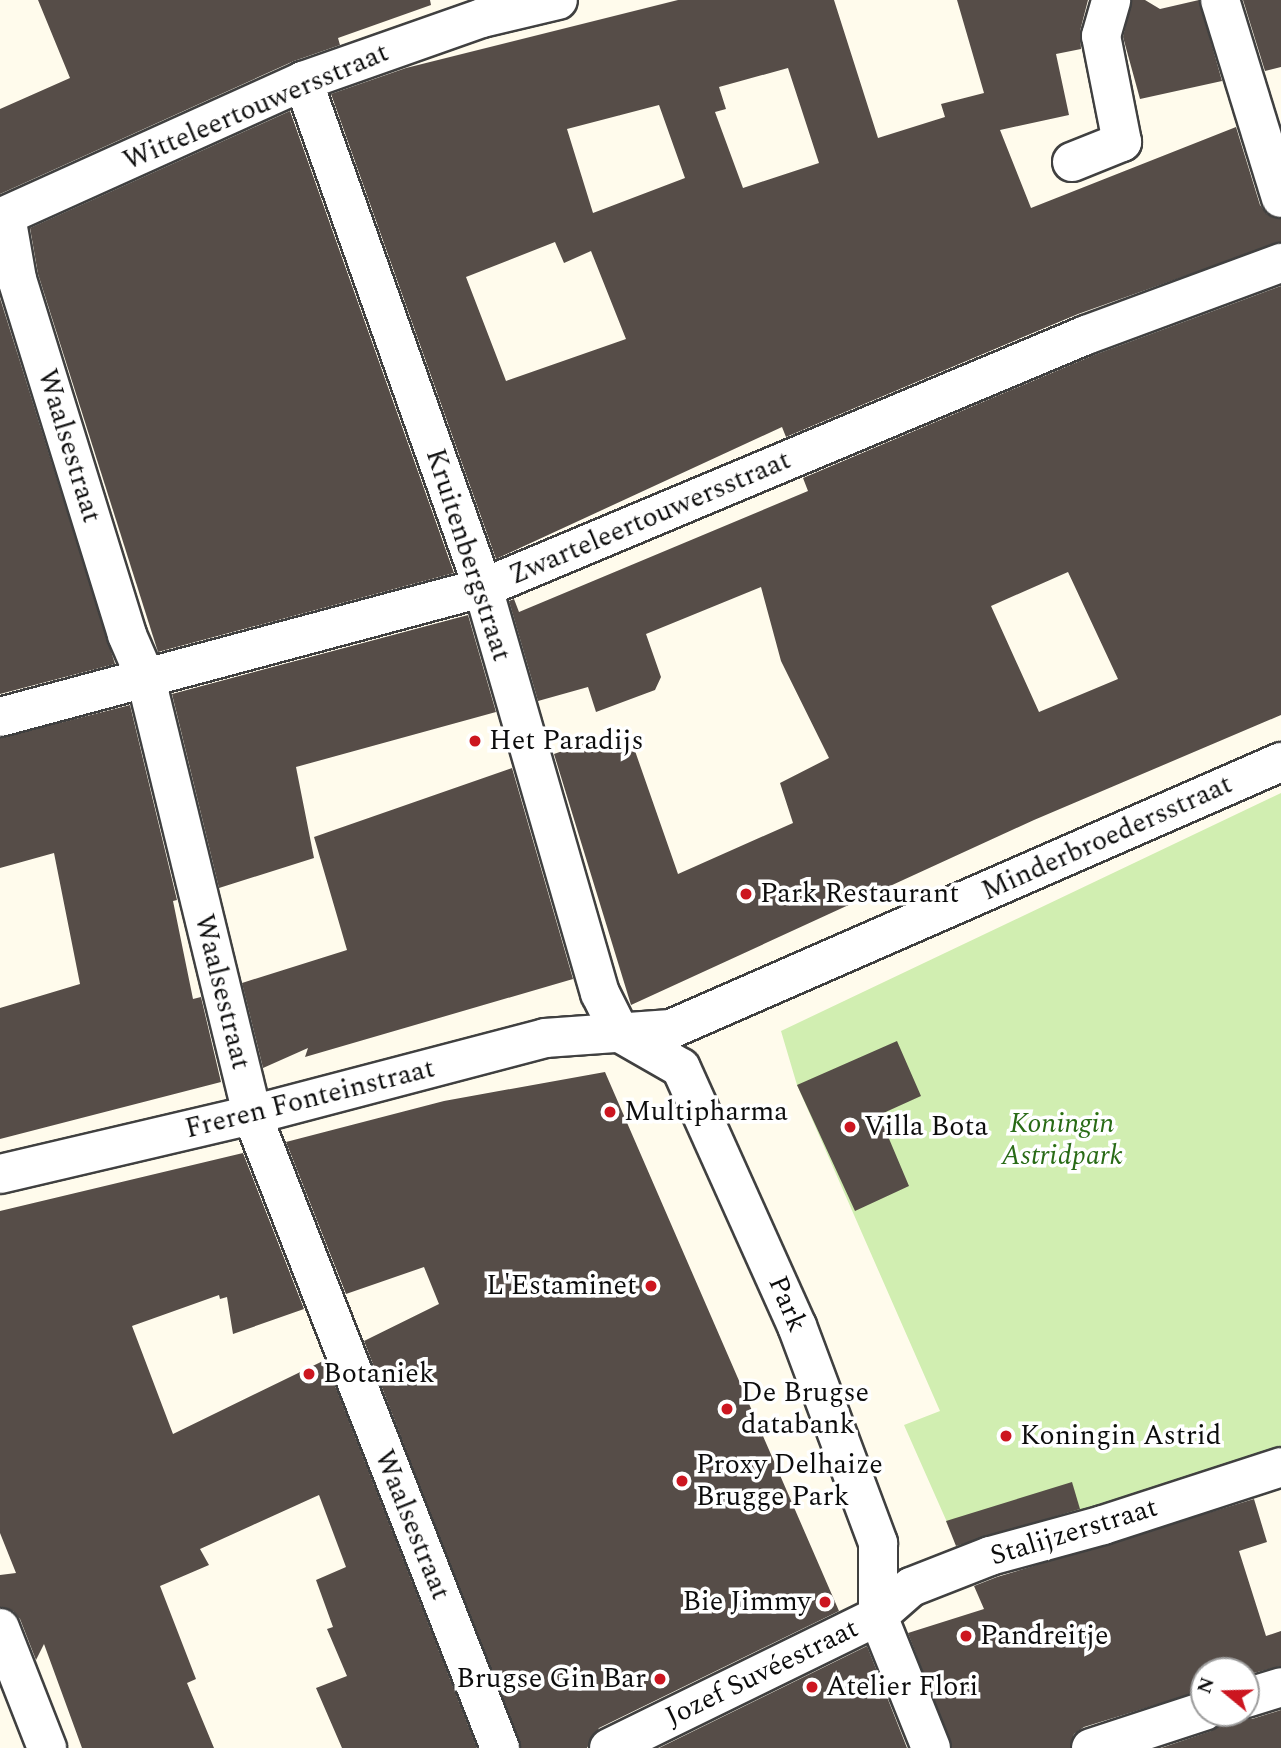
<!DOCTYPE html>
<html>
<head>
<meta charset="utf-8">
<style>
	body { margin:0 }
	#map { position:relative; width:1281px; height:1748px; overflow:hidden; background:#fffbec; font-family:Spectral,serif }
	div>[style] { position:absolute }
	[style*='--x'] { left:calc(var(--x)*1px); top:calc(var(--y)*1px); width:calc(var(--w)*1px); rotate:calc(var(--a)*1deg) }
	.green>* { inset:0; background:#d1eeb1 }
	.building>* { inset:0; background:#564d48 }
	.roads { filter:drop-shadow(2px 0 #404040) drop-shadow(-2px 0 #404040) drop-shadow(0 2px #404040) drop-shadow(0 -2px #404040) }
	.minor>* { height:38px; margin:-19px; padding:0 19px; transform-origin:19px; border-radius:19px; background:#fff }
	.dots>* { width:19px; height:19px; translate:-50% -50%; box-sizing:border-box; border:4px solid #fff; border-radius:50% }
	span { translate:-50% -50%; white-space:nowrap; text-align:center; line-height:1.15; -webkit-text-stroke:7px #fff; paint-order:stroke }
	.street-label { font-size:28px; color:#0d0d0d }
	.poi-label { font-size:28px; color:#0d0d0d }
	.left { translate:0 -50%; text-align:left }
	.right { translate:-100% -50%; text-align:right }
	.park-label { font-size:28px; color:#296b16; font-style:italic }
	.north { position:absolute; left:1190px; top:1657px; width:70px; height:70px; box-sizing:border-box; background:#fff; border:2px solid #9e9e9e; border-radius:50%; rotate:289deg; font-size:19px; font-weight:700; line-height:28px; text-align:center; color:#0d0d0d }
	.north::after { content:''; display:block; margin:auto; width:24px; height:32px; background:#cc1620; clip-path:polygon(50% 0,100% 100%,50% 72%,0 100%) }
</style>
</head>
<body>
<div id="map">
	<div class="green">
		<div style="clip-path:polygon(1281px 793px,1281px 1458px,962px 1556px,904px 1425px,940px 1411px,797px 1085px,781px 1031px)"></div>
	</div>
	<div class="building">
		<div style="clip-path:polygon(38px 0,430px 0,431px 5px,338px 38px,340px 45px,294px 61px,0 194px,0 109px,70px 78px)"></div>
		<div style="clip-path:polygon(evenodd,678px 0,834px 0,878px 138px,945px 117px,941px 104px,984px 93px,957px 0,1088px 0,1080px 31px,1081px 49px,1056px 54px,1069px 115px,1000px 130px,1031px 208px,1236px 127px,1260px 205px,1267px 214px,1281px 219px,1281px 242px,1078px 314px,786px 437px,782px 427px,496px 559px,331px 94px,406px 68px,678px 0,788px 68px,819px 163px,743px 188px,715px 112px,726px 109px,719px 87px,788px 68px,678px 0,659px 105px,685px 178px,593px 213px,567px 129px,659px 105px,678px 0,555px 242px,564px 263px,591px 251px,626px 339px,506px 381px,466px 277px,555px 242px)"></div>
		<div style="clip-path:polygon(1132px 0,1145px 0,1160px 9px,1199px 0,1222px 81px,1140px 99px,1123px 37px)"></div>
		<div style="clip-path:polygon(1243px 0,1281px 0,1281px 67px,1265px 71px)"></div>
		<div style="clip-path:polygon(290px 111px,454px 573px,158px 652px,38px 274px,30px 228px)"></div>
		<div style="clip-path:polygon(evenodd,1281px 286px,1281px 715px,1034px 820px,631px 1005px,554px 754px,627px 728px,678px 874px,793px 823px,780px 783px,829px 758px,781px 661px,761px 587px,646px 634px,661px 677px,655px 690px,596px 712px,588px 687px,538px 701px,509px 601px,514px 599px,519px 612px,808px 491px,803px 478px,1094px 355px,1281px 286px,1068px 572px,1118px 679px,1039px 712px,991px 606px,1068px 572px)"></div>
		<div style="clip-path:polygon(0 298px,115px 664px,0 694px)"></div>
		<div style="clip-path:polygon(468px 615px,496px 712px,296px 767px,314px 858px,219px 888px,172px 694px)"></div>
		<div style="clip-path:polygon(130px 705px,177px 900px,173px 901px,193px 999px,201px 997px,221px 1082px,0 1139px,0 1008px,80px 984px,54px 853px,0 868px,0 738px)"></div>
		<div style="clip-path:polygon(512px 768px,573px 979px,305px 1057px,308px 1048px,263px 1068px,242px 983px,347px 950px,314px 837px)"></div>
		<div style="clip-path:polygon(897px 1041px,921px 1096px,879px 1115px,909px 1186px,855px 1211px,797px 1085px)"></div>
		<div style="clip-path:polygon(605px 1072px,839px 1611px,599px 1728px,587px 1748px,521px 1748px,364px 1341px,439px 1304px,424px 1267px,346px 1294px,286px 1142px,444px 1101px)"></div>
		<div style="clip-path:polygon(243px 1153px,304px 1309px,233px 1334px,227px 1297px,220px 1299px,219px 1295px,132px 1326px,173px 1434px,325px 1360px,477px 1748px,342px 1748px,316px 1688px,347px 1676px,327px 1629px,333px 1627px,316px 1580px,346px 1567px,319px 1495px,200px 1549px,209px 1565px,160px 1586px,196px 1679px,187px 1683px,214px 1748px,82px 1748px,44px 1644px,36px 1660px,20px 1619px,13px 1611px,0 1607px,0 1575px,16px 1573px,0 1533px,0 1211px)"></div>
		<div style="clip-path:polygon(1072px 1482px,1080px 1509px,956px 1546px,946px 1521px)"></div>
		<div style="clip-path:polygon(1254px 1499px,1267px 1542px,1239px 1551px,1266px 1636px,1281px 1631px,1281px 1666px,1246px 1675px,1246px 1671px,1204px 1671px,1204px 1690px,1084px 1727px,1074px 1734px,1070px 1748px,952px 1748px,908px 1633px,984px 1609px,974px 1586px,997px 1577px)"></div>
		<div style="clip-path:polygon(867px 1646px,907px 1748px,659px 1748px,865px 1647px)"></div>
		<div style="clip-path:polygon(1281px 1710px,1281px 1748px,1161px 1748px,1211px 1731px,1225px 1713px,1252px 1719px)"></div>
	</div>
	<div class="roads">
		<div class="minor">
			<div style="--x:1220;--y:0;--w:207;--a:72.9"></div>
			<div style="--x:303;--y:81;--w:538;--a:70.45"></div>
			<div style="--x:483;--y:588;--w:422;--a:73.9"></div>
			<div style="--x:600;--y:993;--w:45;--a:63.4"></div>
			<div style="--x:1072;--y:162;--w:54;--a:-21.8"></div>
			<div style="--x:1122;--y:142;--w:108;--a:-101.2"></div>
			<div style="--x:1101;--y:36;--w:37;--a:-74"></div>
			<div style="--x:6;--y:216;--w:64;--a:80.1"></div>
			<div style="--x:17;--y:279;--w:373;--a:72.8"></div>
			<div style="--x:127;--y:635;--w:48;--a:66.6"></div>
			<div style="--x:146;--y:679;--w:449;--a:76.3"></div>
			<div style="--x:252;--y:1115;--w:680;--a:68.61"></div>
			<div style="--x:0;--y:218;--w:333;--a:-24.3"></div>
			<div style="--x:303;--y:81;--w:190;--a:-19.4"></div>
			<div style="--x:482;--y:18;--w:78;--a:-13.3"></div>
			<div style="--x:0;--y:717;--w:500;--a:-15"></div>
			<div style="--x:483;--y:588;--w:654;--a:-22.76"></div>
			<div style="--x:1086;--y:335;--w:208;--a:-20.3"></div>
			<div style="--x:620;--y:1033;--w:70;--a:29.8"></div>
			<div style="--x:681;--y:1068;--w:283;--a:65.8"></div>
			<div style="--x:797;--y:1326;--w:232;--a:69.5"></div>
			<div style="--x:878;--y:1543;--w:73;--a:90"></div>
			<div style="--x:878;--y:1616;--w:142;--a:68.1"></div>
			<div style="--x:0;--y:1174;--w:259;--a:-13.2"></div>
			<div style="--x:252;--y:1115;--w:303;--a:-14.7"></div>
			<div style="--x:545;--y:1038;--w:126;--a:-4.1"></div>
			<div style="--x:671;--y:1029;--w:666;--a:-23.64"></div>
			<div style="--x:0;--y:1628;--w:129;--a:68.6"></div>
			<div style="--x:1246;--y:1698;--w:37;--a:-17"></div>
			<div style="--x:609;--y:1748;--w:300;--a:-26.1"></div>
			<div style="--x:878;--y:1616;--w:44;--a:-41.3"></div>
			<div style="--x:911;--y:1587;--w:85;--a:-21.4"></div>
			<div style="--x:990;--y:1556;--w:117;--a:-15.3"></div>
			<div style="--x:1103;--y:1525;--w:187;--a:-18"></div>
			<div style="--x:1091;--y:1748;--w:119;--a:-18.1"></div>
		</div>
	</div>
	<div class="dots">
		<div style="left:475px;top:741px;background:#cc1620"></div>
		<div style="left:746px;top:894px;background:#cc1620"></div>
		<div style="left:610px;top:1112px;background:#cc1620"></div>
		<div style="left:850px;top:1127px;background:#cc1620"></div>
		<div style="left:651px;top:1286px;background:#cc1620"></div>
		<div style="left:309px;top:1374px;background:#cc1620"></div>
		<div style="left:727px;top:1409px;background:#cc1620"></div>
		<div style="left:1006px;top:1436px;background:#cc1620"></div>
		<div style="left:682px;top:1481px;background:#cc1620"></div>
		<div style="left:825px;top:1602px;background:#cc1620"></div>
		<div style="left:966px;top:1636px;background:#cc1620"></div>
		<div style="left:660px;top:1679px;background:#cc1620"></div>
		<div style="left:812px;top:1687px;background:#cc1620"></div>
	</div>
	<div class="street-label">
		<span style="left:256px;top:107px;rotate:-23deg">Witteleertouwersstraat</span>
		<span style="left:69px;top:446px;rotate:73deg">Waalsestraat</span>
		<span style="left:650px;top:518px;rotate:-23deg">Zwarteleertouwersstraat</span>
		<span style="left:468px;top:555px;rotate:72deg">Kruitenbergstraat</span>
		<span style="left:1107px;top:838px;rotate:-24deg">Minderbroedersstraat</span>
		<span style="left:222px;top:992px;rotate:76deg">Waalsestraat</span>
		<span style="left:310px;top:1099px;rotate:-14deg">Freren Fonteinstraat</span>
		<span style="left:787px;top:1304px;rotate:67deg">Park</span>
		<span style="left:412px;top:1525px;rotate:68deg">Waalsestraat</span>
		<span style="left:1074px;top:1532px;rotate:-17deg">Stalijzerstraat</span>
		<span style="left:762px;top:1673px;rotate:-26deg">Jozef Suvéestraat</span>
	</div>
	<div class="poi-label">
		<span class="left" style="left:489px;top:741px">Het Paradijs</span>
		<span class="left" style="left:760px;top:894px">Park Restaurant</span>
		<span class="left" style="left:624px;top:1112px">Multipharma</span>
		<span class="left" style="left:864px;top:1127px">Villa Bota</span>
		<span class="right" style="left:637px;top:1286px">L'Estaminet</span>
		<span class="left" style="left:323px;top:1374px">Botaniek</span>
		<span class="left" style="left:741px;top:1409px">De Brugse<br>databank</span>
		<span class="left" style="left:1020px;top:1436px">Koningin Astrid</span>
		<span class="left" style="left:696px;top:1481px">Proxy Delhaize<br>Brugge Park</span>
		<span class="right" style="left:811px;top:1602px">Bie Jimmy</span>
		<span class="left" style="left:980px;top:1636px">Pandreitje</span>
		<span class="right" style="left:646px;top:1679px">Brugse Gin Bar</span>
		<span class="left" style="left:826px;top:1687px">Atelier Flori</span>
	</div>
	<div class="park-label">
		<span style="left:1062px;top:1140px">Koningin<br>Astridpark</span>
	</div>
	<div class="north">N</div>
</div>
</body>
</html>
